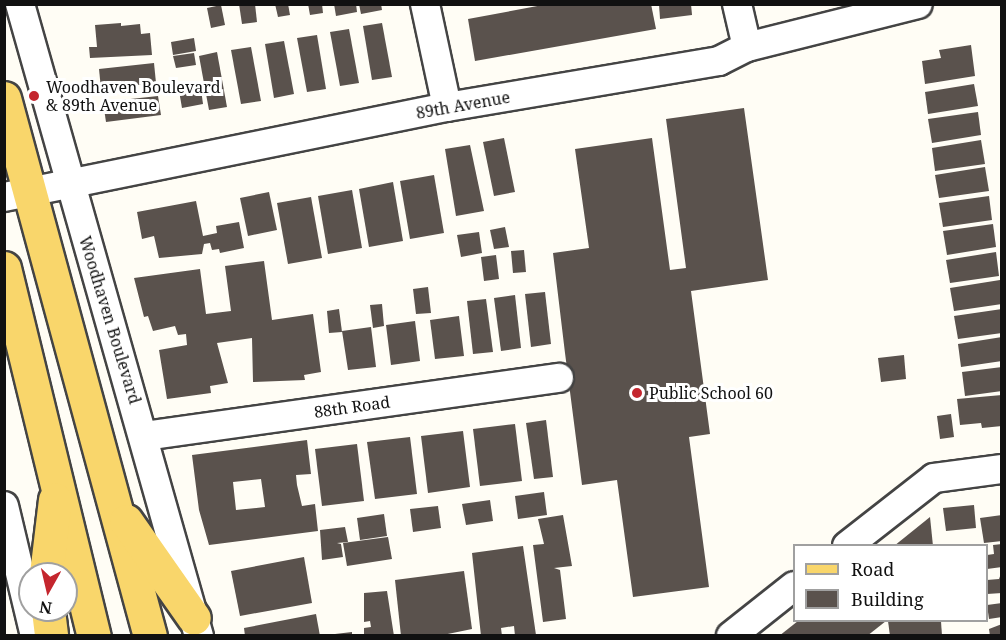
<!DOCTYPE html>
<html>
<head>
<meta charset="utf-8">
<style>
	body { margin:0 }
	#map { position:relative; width:1006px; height:640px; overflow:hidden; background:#fffdf5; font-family:"Noto Serif",serif }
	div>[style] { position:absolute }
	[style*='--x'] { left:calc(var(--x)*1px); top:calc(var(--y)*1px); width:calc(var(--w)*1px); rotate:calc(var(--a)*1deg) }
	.building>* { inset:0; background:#5a524d }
	.roads { filter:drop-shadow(2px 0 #444) drop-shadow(-2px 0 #444) drop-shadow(0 2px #444) drop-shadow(0 -2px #444) }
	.minor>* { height:28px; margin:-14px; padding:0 14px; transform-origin:14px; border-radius:14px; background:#fff }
	.primary>* { height:33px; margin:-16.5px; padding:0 16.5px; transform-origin:16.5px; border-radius:16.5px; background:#f9d66b }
	.dots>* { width:16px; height:16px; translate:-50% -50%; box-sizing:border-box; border:3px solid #fff; border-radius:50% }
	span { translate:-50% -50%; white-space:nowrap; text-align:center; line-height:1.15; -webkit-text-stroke:6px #fff; paint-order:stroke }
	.poi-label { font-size:16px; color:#111 }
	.left { translate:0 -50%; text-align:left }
	.street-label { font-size:16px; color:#111 }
	.frame { position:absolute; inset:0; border:6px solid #111; pointer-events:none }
	.legend { position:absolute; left:793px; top:544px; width:195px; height:78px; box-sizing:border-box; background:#fff; border:2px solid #a0a0a0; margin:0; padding:8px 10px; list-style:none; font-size:18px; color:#111 }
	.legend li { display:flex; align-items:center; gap:12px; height:30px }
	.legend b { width:30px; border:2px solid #a0a0a0 }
	.north { position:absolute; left:18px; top:562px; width:60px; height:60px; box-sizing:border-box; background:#fff; border:2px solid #a0a0a0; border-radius:50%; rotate:188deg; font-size:16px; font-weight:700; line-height:24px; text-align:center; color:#111 }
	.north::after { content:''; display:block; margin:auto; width:21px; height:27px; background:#c4262e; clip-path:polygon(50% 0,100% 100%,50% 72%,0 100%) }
</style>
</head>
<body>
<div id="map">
	<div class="building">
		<div style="clip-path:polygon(239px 4px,255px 4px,257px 22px,242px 24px)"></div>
		<div style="clip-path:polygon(275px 4px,288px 4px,290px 15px,278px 17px)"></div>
		<div style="clip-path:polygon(308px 4px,322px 4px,323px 13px,310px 15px)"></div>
		<div style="clip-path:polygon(334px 4px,356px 4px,357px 12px,336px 16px)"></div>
		<div style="clip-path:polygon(359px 4px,381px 4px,382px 10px,361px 14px)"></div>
		<div style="clip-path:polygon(548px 4px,651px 4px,656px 29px,475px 61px,468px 19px)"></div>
		<div style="clip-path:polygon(659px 4px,691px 4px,692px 15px,660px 19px)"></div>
		<div style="clip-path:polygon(221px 5px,225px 25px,211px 28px,207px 8px)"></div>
		<div style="clip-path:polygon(121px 23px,121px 26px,140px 24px,141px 34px,150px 33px,152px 55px,90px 58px,89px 47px,97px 47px,95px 25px)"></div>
		<div style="clip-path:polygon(382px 23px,392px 77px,372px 80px,363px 26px)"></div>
		<div style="clip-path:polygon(349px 29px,359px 83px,340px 86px,330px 32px)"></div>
		<div style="clip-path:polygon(317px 35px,326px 89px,307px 92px,297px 38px)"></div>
		<div style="clip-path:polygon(194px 38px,196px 51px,173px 55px,171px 42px)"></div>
		<div style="clip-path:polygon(284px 41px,294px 94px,274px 98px,265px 44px)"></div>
		<div style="clip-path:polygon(971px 45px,975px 76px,925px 84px,922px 61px,941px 58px,939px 50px)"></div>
		<div style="clip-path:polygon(251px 47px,261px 101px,241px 104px,231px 50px)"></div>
		<div style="clip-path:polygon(217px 52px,227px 107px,209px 110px,199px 56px)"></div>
		<div style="clip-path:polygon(194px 53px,196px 65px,176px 68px,173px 56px)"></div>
		<div style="clip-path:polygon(154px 63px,156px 83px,101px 89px,99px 69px)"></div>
		<div style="clip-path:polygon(200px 82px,203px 104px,182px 108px,178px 85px)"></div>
		<div style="clip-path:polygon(974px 84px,978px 106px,928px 114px,925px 92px)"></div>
		<div style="clip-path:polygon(158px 96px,161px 115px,106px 122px,103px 102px)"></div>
		<div style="clip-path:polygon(744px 108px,768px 280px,691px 291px,710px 434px,689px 437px,709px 587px,633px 597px,617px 480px,582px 485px,565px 353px,553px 253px,589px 248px,575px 149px,652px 138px,670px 270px,686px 268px,666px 119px)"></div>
		<div style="clip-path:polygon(978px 112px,981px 135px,932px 143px,928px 119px)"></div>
		<div style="clip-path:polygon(504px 138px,515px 192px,494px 196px,483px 142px)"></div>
		<div style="clip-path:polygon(981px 140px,985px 164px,935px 171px,932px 148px)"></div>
		<div style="clip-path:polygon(470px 145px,484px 211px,456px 216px,445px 149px)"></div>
		<div style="clip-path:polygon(985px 167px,989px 191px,939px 198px,935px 175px)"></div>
		<div style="clip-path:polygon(434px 175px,444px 233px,410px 239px,400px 181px)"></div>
		<div style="clip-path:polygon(393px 182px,403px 241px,369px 247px,359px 189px)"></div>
		<div style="clip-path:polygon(352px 190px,362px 248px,328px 254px,318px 196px)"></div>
		<div style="clip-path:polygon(269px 192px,277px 230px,248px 236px,240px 198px)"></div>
		<div style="clip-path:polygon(989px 196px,992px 220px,943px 227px,939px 203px)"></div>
		<div style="clip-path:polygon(311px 197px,322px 258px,288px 264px,277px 203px)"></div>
		<div style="clip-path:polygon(196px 201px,203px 236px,217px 233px,216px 226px,239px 222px,244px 248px,220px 253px,219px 249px,212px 250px,210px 243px,204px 244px,202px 254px,159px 258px,154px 236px,142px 239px,137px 212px)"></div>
		<div style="clip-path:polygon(993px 224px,996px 247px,947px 255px,943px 231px)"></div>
		<div style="clip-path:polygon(505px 227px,509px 247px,494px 249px,490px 230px)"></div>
		<div style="clip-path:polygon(479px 232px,482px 253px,461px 257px,457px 235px)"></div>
		<div style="clip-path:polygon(524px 250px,526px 272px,513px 273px,511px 251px)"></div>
		<div style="clip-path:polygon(996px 252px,999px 276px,950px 283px,946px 260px)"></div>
		<div style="clip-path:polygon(496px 255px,499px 279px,484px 281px,481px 257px)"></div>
		<div style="clip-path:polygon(264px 261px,272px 320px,313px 314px,321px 372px,304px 375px,305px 380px,253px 382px,252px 338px,217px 343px,228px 383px,210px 386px,211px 393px,167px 399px,159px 350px,187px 345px,186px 334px,178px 335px,175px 326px,153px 331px,148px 316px,144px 317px,134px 278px,200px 269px,206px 314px,231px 311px,225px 266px)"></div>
		<div style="clip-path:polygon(1000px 280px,1002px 304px,954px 311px,950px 288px)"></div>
		<div style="clip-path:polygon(428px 287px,431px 313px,416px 314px,413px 289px)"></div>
		<div style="clip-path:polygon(545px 292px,551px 344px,531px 347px,525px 294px)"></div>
		<div style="clip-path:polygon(515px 295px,521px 348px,501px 351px,494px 298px)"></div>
		<div style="clip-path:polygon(486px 299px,493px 352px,473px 354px,467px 301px)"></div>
		<div style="clip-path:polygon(382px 304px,384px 326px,373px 328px,370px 305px)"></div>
		<div style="clip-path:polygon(339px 309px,342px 332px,329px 333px,327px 311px)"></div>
		<div style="clip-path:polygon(1002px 309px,1002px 333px,958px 339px,954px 316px)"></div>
		<div style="clip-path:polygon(459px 316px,464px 356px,435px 359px,430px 320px)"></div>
		<div style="clip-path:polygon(415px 321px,420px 361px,391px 365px,386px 325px)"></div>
		<div style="clip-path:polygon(371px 327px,376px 367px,348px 370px,342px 331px)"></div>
		<div style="clip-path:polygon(1002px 337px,1002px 361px,961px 367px,958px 344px)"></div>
		<div style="clip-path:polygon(904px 355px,906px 379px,881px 382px,878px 358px)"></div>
		<div style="clip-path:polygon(1002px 367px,1002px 391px,965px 396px,962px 372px)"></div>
		<div style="clip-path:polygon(1002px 395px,1002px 426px,982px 428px,981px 423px,960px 425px,957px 399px)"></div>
		<div style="clip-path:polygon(951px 414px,954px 437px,940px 439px,937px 416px)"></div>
		<div style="clip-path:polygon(546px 420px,553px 477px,534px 479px,526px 423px)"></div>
		<div style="clip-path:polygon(515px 424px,522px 481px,480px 486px,473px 429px)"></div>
		<div style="clip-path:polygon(463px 431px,470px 487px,428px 493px,421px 436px)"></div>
		<div style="clip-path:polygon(410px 437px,417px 494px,375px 499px,367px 442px)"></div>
		<div style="clip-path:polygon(evenodd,307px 440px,311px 474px,296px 475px,297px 485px,302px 506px,315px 504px,318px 531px,209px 545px,199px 510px,192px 455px,307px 440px,261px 479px,265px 507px,236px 510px,233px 482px,261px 479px)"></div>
		<div style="clip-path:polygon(357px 444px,364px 501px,322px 506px,315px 449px)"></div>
		<div style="clip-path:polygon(544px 492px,547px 515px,518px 519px,515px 496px)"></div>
		<div style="clip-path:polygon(490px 500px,493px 521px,466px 525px,462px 504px)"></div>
		<div style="clip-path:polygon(974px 505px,976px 528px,946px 531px,943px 508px)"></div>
		<div style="clip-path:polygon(438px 506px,441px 528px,413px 532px,410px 509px)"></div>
		<div style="clip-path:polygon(384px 514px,387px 536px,360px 540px,357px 518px)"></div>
		<div style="clip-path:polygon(563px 515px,572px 566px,554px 568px,560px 570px,566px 619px,543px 622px,533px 545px,544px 544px,538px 519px)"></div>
		<div style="clip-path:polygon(1002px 515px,1002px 541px,984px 543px,980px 518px)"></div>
		<div style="clip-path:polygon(930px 517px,933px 546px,894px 546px)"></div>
		<div style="clip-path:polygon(345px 527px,348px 542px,337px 543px,341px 544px,343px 557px,322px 560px,320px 530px)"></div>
		<div style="clip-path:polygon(388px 537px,392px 559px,347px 566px,343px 543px)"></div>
		<div style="clip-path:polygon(1002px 544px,1002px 567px,987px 569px,987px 555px,994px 554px,993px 545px)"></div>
		<div style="clip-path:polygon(523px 546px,536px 635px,515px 636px,514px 626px,501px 628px,502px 636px,481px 636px,472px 553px)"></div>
		<div style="clip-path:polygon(304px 557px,312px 603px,240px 616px,231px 571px)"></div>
		<div style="clip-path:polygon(464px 571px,472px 629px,438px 636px,401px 636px,395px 580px)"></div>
		<div style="clip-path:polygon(1002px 571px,1002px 593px,987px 594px,987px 580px,999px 579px)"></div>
		<div style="clip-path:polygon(387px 591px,394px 636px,364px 636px,364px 628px,371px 627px,370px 621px,364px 622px,364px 593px)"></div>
		<div style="clip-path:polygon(1002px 603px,1002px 617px,989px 619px,987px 605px)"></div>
		<div style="clip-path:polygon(316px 614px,320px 636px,245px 636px,244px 628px)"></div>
		<div style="clip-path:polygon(798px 621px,886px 621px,867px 636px,779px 636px)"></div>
		<div style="clip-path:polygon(888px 621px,941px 621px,942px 636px,890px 636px)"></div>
		<div style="clip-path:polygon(1002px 624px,1002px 636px,990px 636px,989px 629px)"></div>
		<div style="clip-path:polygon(352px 632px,352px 636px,335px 636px,335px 634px)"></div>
	</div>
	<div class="roads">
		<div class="minor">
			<div style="--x:20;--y:4;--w:657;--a:74.19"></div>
			<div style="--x:425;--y:4;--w:105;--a:77.9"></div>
			<div style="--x:737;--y:4;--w:44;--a:76.9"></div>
			<div style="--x:4;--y:197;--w:452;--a:-11.5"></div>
			<div style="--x:447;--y:107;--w:276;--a:-9.6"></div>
			<div style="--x:719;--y:61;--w:31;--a:-27"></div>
			<div style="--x:747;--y:47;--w:176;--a:-14.1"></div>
			<div style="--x:145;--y:436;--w:418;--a:-8"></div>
			<div style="--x:4;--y:506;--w:134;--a:76.6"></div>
			<div style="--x:847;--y:546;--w:110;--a:-38"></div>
			<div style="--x:934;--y:478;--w:69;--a:-7.5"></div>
			<div style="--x:731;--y:636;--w:80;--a:-38.4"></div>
		</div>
		<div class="primary">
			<div style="--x:4;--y:98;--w:557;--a:74.82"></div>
			<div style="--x:4;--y:268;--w:379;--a:76.3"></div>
			<div style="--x:126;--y:521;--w:118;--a:55"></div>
			<div style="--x:46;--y:574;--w:75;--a:-83.1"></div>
			<div style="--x:48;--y:610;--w:26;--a:83"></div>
		</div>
	</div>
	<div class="dots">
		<div style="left:34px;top:96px;background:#c4262e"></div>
		<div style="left:637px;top:393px;background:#c4262e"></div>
	</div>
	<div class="poi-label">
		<span class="left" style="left:46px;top:96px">Woodhaven Boulevard<br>&amp; 89th Avenue</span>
		<span class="left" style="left:649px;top:393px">Public School 60</span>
	</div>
	<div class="street-label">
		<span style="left:463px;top:105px;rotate:-10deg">89th Avenue</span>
		<span style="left:110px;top:320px;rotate:73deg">Woodhaven Boulevard</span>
		<span style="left:352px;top:407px;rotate:-8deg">88th Road</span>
	</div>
	<div class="frame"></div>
	<ul class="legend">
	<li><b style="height:8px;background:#f9d66b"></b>Road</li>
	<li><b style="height:16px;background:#5a524d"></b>Building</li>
	</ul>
	<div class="north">N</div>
</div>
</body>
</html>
